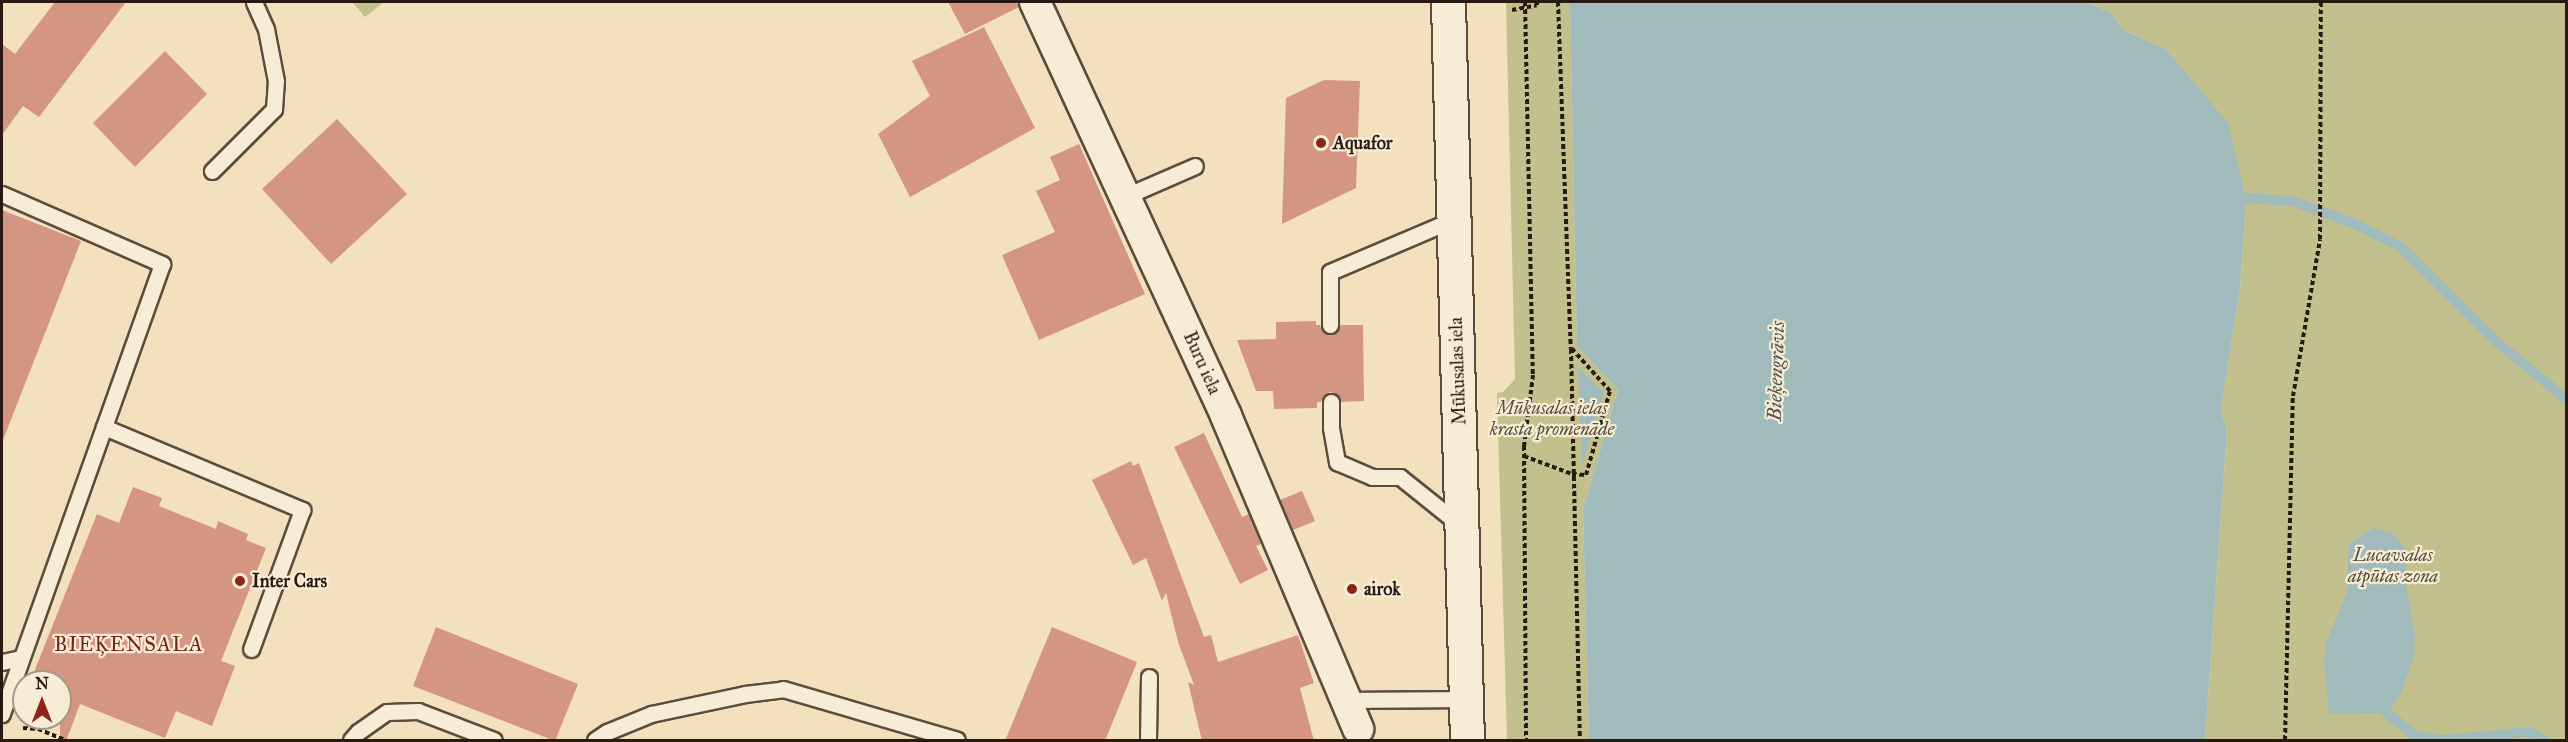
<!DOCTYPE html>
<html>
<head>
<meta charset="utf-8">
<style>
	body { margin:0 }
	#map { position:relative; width:2568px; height:742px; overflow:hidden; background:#f3e1be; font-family:"IM FELL Great Primer",serif }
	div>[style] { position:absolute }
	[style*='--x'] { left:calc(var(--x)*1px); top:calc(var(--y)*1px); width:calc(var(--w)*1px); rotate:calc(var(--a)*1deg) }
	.green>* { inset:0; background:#c2c18d }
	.water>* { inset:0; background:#a1bbbd }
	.stream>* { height:10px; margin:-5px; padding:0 5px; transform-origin:5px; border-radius:5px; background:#a1bbbd }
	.building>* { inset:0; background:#d59583 }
	.path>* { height:4px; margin-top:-2px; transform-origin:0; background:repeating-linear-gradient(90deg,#281a13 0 4.5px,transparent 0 7.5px) }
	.roads { filter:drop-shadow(2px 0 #5b4c3e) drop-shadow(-2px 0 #5b4c3e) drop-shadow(0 2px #5b4c3e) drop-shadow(0 -2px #5b4c3e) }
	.service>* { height:15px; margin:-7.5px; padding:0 7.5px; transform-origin:7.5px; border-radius:7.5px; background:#f7ecd5 }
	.minor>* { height:30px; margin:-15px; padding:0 15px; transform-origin:15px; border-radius:15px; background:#f7ecd5 }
	.secondary>* { height:33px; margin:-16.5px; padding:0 16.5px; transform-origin:16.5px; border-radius:16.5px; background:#f7ecd5 }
	.dots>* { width:16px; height:16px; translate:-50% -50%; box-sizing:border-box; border:3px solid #f7ecd5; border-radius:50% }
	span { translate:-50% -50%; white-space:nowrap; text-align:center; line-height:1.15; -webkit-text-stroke:4.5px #f7ecd5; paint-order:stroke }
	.poi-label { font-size:18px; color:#281a13; font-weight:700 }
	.left { translate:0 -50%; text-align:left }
	.street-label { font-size:18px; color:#281a13 }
	.park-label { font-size:18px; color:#564c38; font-style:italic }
	.water-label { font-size:20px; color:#52524e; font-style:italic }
	.neighbourhood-label { font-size:20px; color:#7a1f14; letter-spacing:1.5px }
	.frame { position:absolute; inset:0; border:3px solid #281a13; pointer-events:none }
	.north { position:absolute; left:12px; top:670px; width:60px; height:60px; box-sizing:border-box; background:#f7ecd5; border:2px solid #a49887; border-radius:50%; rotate:0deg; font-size:16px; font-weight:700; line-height:24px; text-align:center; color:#281a13 }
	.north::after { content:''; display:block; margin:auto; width:21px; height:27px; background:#8f2418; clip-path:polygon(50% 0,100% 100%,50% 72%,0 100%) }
</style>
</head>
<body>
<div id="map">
	<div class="green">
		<div style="clip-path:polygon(352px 2px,384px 2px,365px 17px)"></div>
		<div style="clip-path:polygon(1506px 2px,1570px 2px,1577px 346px,1618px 389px,1583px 510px,1589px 740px,1507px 740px,1497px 393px,1503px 392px,1515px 379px)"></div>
		<div style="clip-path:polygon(2085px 2px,2566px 2px,2566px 740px,2205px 740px,2227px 432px,2221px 407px,2240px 290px,2246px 198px,2227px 123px,2166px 49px,2123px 30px,2110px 12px)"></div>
	</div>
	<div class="water">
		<div style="clip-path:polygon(1570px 2px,2085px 2px,2110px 12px,2123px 30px,2166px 49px,2228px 123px,2246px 198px,2240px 290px,2221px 407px,2227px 432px,2205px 740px,1589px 740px,1583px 510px,1618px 389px,1577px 346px)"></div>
		<div style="clip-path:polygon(1578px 368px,1604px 392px,1582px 466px)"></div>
		<div style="clip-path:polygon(2373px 528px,2391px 532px,2406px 548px,2406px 585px,2415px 637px,2414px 657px,2400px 696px,2387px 713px,2329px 714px,2324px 662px,2326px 642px,2347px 593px,2349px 544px)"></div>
	</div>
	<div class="stream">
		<div style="--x:2246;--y:198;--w:46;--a:3.7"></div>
		<div style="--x:2292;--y:201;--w:65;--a:19.8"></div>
		<div style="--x:2353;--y:223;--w:54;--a:26.6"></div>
		<div style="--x:2401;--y:247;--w:135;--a:44.7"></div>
		<div style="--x:2497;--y:342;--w:89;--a:39.6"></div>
		<div style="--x:2387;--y:713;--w:36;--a:39"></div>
		<div style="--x:2415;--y:736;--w:30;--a:8"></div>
		<div style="--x:2445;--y:740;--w:84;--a:-5.4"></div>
		<div style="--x:2529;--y:732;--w:17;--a:28"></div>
	</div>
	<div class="building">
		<div style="clip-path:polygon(55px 2px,126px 2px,39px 117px,23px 106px,2px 135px,2px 44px,15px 54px)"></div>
		<div style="clip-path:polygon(948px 2px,1018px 2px,1019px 7px,965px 34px)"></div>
		<div style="clip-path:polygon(984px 27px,1035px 128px,910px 197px,878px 134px,930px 96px,912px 61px)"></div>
		<div style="clip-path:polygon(165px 51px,207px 94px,135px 167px,93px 123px)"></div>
		<div style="clip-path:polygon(1324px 80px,1360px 81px,1356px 188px,1282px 224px,1286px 98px)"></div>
		<div style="clip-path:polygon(337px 119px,407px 194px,331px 264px,262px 189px)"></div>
		<div style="clip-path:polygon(1079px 144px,1145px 294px,1039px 340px,1002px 255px,1055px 232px,1036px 191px,1060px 180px,1050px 157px)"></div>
		<div style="clip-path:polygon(2px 210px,81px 241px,3px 440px,2px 440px)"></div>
		<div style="clip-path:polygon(1316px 321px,1316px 325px,1320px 325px,1322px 330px,1329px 335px,1335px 333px,1340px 325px,1363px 325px,1364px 401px,1341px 402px,1336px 394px,1330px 392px,1323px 397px,1321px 402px,1317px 402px,1317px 408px,1274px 409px,1273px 391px,1256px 391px,1237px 340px,1276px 339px,1276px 322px)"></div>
		<div style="clip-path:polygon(1204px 433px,1242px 517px,1249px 514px,1261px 544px,1256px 546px,1268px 570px,1240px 584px,1174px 447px)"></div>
		<div style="clip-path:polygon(1131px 461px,1133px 466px,1139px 463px,1204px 637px,1211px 635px,1218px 662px,1298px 635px,1314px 683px,1300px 688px,1314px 741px,1202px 741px,1188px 682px,1194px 685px,1178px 642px,1166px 593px,1162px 601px,1146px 558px,1133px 565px,1092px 480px)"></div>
		<div style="clip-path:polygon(133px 487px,162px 498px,159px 506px,216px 529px,218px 521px,248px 534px,246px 540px,266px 548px,221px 661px,235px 666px,212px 726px,176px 711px,165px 738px,80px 704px,66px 741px,60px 741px,60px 682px,30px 682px,97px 514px,119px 523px)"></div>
		<div style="clip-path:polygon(1302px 491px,1315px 521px,1293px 530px,1280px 500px)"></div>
		<div style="clip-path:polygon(436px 627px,578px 684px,555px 741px,413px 686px)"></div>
		<div style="clip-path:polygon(1052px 627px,1137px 662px,1105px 741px,1005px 741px)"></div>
	</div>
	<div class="path">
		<div style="--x:1525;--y:2;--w:373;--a:88.8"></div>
		<div style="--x:1533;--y:375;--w:72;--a:97.2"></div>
		<div style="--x:1524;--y:446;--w:294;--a:89.6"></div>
		<div style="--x:1558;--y:2;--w:347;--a:87.9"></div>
		<div style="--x:1571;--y:349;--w:391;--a:88.7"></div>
		<div style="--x:1512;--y:10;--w:25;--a:-11"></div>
		<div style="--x:1537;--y:5;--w:3;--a:-90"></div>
		<div style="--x:1524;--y:456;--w:51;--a:20.6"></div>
		<div style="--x:1572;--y:474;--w:14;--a:4"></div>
		<div style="--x:1586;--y:475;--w:87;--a:-74.1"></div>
		<div style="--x:1610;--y:391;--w:57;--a:-132.1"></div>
		<div style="--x:23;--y:728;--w:15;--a:4"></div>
		<div style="--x:38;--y:729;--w:29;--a:22"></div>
		<div style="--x:2285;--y:740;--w:344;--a:-88.7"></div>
		<div style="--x:2293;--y:396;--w:159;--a:-80.2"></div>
		<div style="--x:2320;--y:239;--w:237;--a:-89.8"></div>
	</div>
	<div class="roads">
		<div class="service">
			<div style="--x:212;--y:171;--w:88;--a:-45"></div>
			<div style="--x:274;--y:109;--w:28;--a:-86"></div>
			<div style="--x:276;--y:81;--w:53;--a:-100.9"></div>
			<div style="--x:266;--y:29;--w:30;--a:-114"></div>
			<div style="--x:2;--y:194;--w:175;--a:23.6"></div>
			<div style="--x:162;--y:264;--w:478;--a:109.6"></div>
			<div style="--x:1126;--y:196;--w:75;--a:-23.5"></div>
			<div style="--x:1330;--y:325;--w:53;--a:-90"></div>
			<div style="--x:1330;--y:272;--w:135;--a:-23.1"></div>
			<div style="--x:1331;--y:402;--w:26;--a:90"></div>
			<div style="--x:1331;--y:428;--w:35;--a:80"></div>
			<div style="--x:1337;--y:462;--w:38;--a:23"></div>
			<div style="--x:1372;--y:477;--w:28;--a:0"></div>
			<div style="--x:1400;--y:477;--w:77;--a:38.7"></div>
			<div style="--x:104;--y:427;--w:215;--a:22.7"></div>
			<div style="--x:302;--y:510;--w:148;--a:110.1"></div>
			<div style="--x:2;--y:662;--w:19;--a:-12"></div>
			<div style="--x:1346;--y:700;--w:120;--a:-0.5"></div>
			<div style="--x:351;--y:740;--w:11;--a:-49"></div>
			<div style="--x:358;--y:732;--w:35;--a:-35"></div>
			<div style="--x:387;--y:712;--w:31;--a:-2"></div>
			<div style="--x:418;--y:711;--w:81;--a:20.9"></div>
			<div style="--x:595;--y:740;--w:14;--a:-34"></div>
			<div style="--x:607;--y:732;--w:48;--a:-22.2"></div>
			<div style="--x:651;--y:714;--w:96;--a:-12"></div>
			<div style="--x:745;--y:694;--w:38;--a:-7"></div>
			<div style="--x:783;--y:689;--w:181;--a:16.3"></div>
			<div style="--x:1148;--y:740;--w:63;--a:-89.1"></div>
		</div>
		<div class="minor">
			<div style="--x:1035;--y:2;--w:456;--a:65.2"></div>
			<div style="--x:1226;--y:416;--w:340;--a:67.1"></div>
		</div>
		<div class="secondary">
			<div style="--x:1448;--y:2;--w:738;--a:88.53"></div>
		</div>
	</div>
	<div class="dots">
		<div style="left:1321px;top:143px;background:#8f2418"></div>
		<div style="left:240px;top:581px;background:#8f2418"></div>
		<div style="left:1352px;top:589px;background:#8f2418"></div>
	</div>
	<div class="poi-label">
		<span class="left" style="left:1333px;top:143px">Aquafor</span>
		<span class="left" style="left:252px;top:581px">Inter Cars</span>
		<span class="left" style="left:1364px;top:589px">airok</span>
	</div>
	<div class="street-label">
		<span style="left:1202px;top:363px;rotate:66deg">Buru iela</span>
		<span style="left:1458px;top:371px;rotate:-92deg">Mūkusalas iela</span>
	</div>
	<div class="park-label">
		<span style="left:1552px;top:419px">Mūkusalas ielas<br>krasta promenāde</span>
		<span style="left:2393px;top:566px">Lucavsalas<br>atpūtas zona</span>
	</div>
	<div class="water-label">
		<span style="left:1776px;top:371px;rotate:-88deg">Bieķengrāvis</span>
	</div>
	<div class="neighbourhood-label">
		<span style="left:129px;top:644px">BIEĶENSALA</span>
	</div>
	<div class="frame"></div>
	<div class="north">N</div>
</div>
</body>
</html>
